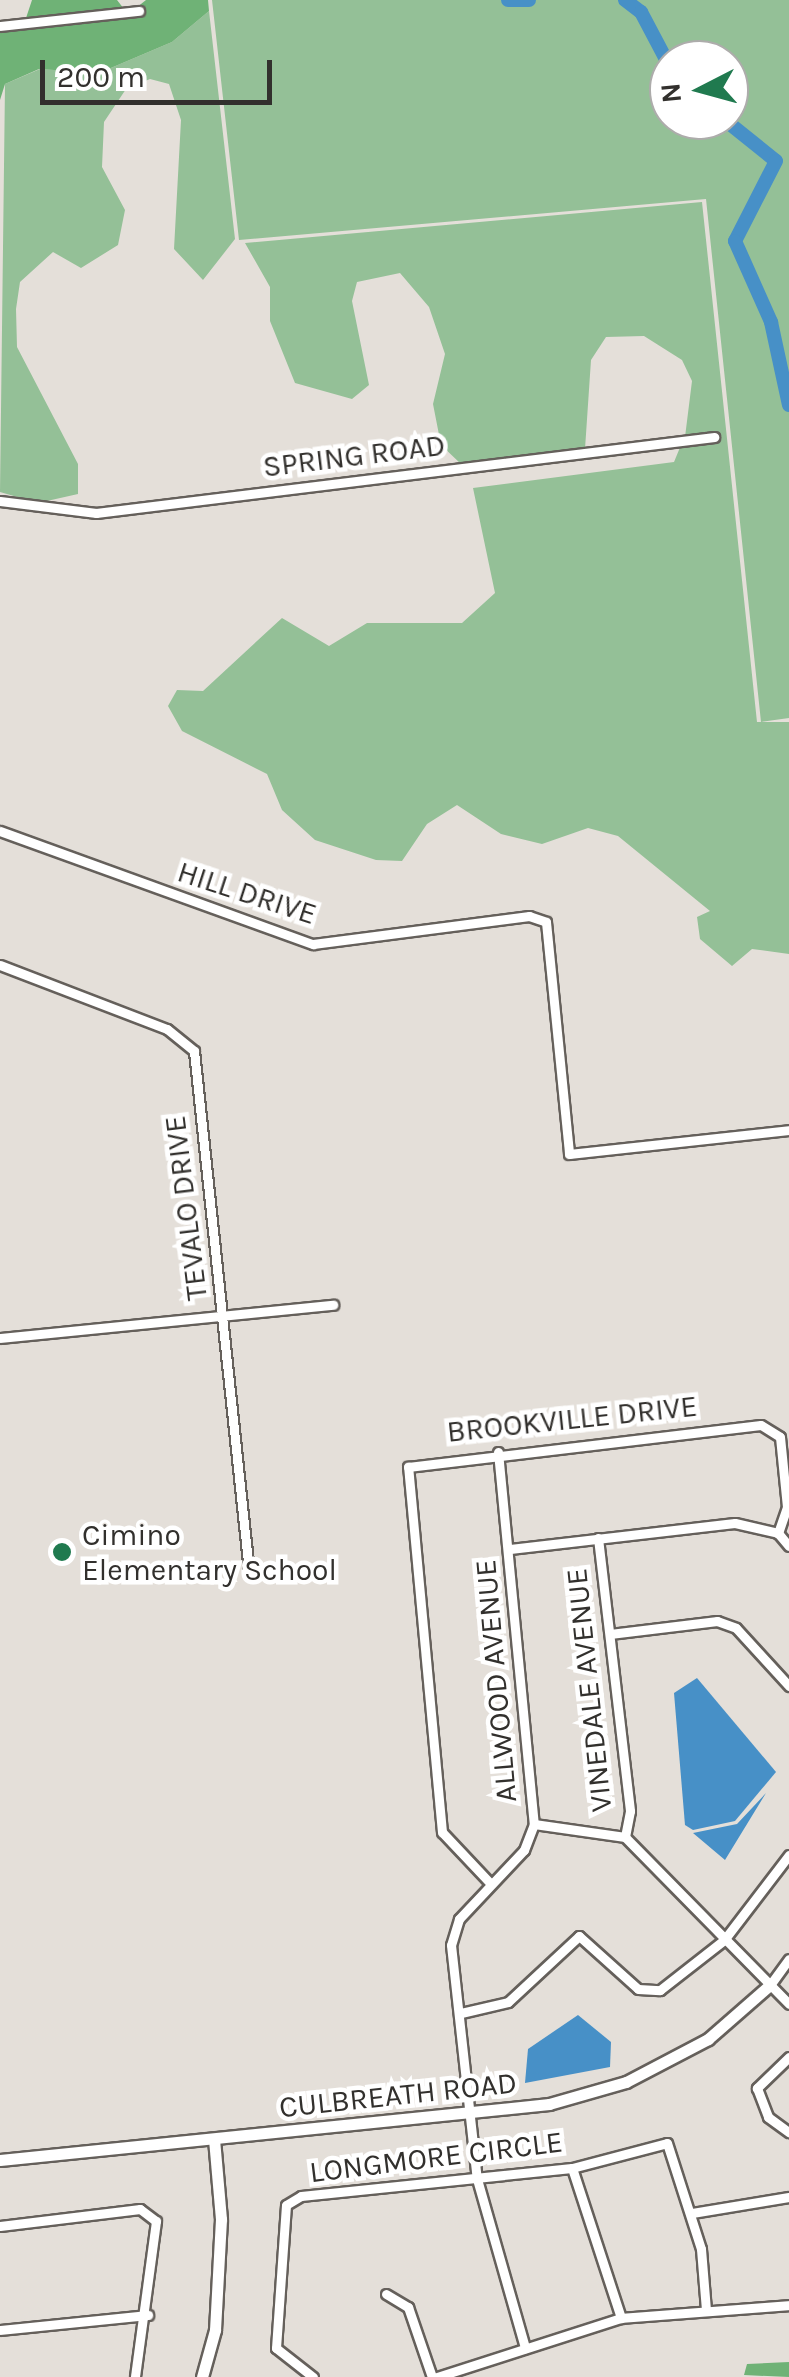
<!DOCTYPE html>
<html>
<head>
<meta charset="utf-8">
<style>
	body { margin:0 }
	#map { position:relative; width:789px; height:2377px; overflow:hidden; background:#e4dfd9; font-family:Karla,sans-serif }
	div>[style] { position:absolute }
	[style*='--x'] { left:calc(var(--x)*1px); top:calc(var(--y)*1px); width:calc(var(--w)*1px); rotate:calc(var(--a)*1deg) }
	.green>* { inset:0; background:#94c097 }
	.forest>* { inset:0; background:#6fb276 }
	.water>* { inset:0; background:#4790c7 }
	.river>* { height:14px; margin:-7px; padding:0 7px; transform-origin:7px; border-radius:7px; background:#4790c7 }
	.roads { filter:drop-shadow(2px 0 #65605b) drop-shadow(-2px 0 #65605b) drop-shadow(0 2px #65605b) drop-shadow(0 -2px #65605b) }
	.minor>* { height:9px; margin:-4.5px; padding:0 4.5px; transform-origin:4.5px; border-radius:4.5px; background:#fff }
	.tertiary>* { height:11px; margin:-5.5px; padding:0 5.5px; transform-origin:5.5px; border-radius:5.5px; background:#fff }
	.dots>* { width:28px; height:28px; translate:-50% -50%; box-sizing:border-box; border:5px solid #fff; border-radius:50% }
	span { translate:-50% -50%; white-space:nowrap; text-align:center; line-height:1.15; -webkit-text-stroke:9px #fff; paint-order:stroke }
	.street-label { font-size:30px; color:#32302d }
	.poi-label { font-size:30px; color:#32302d }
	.left { translate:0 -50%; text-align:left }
	.north { position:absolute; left:649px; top:40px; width:100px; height:100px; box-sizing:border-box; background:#fff; border:2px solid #adacab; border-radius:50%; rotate:264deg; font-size:28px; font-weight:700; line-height:40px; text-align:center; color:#32302d }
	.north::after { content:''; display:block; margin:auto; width:35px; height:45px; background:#207a4f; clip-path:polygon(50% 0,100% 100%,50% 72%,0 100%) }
	.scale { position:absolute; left:40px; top:60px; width:232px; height:45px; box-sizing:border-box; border:5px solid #32302d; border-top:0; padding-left:12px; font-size:30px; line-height:35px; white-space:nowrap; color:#32302d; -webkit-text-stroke:8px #fff; paint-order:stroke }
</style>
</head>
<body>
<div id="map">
	<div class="green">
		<div style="clip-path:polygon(evenodd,212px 0,789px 0,789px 718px,761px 722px,706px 199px,239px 240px,212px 0,669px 60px,729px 60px,729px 120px,669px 120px,669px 60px)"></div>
		<div style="clip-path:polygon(209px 11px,235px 239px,203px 280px,174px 249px,181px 120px,169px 84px,150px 79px,126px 89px,104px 122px,102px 167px,125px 210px,118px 245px,81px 268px,53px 252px,20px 282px,16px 309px,17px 347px,78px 464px,78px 494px,38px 503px,0 492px,5px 84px,40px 69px,99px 73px,172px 42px)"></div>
		<div style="clip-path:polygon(702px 202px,757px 722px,789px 722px,789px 954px,752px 949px,732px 966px,700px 939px,697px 917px,710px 911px,618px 836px,588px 828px,542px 844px,501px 834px,457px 805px,427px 824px,402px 861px,376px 860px,315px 840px,282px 810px,267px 774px,182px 731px,168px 706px,177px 690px,203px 691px,282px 618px,329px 646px,367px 623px,462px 623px,495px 593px,473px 488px,674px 462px,681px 445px,719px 440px,717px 433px,685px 437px,692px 381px,682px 360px,644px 336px,606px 337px,591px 360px,585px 449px,461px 464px,441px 445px,433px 404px,445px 354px,429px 307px,400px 273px,357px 282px,352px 301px,369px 385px,352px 399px,295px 383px,270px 321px,270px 287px,245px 243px)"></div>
	</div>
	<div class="forest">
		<div style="clip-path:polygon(32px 0,117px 0,124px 9px,0 22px,26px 18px)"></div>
		<div style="clip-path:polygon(146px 0,208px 0,209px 11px,172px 42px,99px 73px,39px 69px,5px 84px,0 100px,0 30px,143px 15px,136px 8px)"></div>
		<div style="clip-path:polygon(789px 2362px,789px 2377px,744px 2375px,747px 2364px)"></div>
	</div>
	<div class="water">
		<div style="clip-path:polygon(697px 1678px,776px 1772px,735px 1821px,693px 1830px,685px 1825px,674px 1693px)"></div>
		<div style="clip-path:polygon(766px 1793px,725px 1860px,693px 1833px,737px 1824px)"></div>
		<div style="clip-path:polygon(578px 2015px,611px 2042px,610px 2067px,525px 2083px,528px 2049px)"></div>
	</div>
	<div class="river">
		<div style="--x:508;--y:0;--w:21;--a:0"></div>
		<div style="--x:625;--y:0;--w:20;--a:37"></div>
		<div style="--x:641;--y:12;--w:60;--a:62.2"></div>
		<div style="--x:725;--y:120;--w:65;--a:38.8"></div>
		<div style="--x:776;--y:161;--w:90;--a:117.1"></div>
		<div style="--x:735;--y:241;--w:89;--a:66"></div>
		<div style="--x:771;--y:322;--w:85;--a:77.8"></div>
	</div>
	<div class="roads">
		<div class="minor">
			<div style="--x:0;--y:26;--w:140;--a:-6.2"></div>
			<div style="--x:0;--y:501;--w:97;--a:7.1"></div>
			<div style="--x:96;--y:513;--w:623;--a:-7.01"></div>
			<div style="--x:0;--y:831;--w:333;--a:19.9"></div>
			<div style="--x:313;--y:944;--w:218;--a:-7.4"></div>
			<div style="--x:529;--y:916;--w:18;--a:19"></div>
			<div style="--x:546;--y:922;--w:233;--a:84.3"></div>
			<div style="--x:569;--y:1154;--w:221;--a:-6.2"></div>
			<div style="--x:0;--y:965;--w:179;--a:21"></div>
			<div style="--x:167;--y:1029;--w:35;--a:39"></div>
			<div style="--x:194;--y:1051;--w:524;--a:83.97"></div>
			<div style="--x:0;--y:1338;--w:335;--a:-5.7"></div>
			<div style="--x:498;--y:1452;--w:374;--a:84.5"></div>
			<div style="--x:534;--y:1824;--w:28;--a:111"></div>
			<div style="--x:524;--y:1850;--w:95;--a:133.3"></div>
			<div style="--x:459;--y:1919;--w:27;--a:107"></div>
			<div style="--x:451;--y:1945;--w:235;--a:83.7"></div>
			<div style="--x:477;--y:2179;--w:176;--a:74.1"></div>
			<div style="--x:598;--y:1538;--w:275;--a:83.3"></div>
			<div style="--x:630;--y:1811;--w:26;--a:101"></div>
			<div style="--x:510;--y:1549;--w:226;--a:-6.6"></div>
			<div style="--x:735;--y:1523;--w:44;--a:13.1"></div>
			<div style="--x:778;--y:1533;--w:17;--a:50"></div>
			<div style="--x:610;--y:1634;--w:108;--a:-6.9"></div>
			<div style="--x:717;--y:1621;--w:20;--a:20"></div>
			<div style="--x:736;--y:1628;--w:79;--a:47.6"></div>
			<div style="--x:534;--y:1824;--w:92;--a:8.1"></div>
			<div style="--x:625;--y:1837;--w:234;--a:45.5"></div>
			<div style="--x:491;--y:1884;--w:71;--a:-133.3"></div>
			<div style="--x:442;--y:1832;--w:367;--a:-95.3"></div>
			<div style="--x:408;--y:1467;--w:355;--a:-6.8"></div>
			<div style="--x:761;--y:1425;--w:22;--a:32"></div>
			<div style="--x:780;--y:1437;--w:70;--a:84.3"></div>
			<div style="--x:787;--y:1507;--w:28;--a:109"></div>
			<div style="--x:770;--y:1985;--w:32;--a:-54"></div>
			<div style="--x:461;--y:2013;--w:48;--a:-13.2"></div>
			<div style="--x:508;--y:2002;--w:97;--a:-42.9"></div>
			<div style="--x:579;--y:1936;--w:79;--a:41.9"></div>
			<div style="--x:638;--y:1989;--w:22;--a:3"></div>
			<div style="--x:660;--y:1990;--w:81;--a:-38"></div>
			<div style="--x:724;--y:1940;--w:107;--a:-52.6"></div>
			<div style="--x:789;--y:2057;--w:45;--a:135.9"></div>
			<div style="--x:757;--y:2088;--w:31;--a:69"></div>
			<div style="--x:768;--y:2117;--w:26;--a:36"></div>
			<div style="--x:572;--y:2168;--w:158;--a:71.9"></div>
			<div style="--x:692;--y:2213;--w:98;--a:-9.4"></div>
			<div style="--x:0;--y:2226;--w:141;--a:-6.9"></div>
			<div style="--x:140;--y:2209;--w:20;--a:37"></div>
			<div style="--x:156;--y:2221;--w:157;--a:97.7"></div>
			<div style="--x:386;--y:2294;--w:26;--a:31"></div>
			<div style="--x:408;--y:2307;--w:74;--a:71.1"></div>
			<div style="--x:0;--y:2330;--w:149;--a:-5.8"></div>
			<div style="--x:313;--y:2377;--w:47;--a:-141.9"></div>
			<div style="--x:276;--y:2348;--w:143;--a:-86"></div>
			<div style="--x:286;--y:2205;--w:17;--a:-31"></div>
			<div style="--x:301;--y:2196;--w:272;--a:-5.9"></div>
			<div style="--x:572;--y:2168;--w:98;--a:-14.7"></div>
			<div style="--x:667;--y:2143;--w:111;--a:72.2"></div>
			<div style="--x:701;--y:2249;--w:61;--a:85.3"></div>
			<div style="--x:437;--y:2377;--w:193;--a:-17.8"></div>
			<div style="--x:621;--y:2318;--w:169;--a:-4.4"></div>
		</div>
		<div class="tertiary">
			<div style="--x:0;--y:2160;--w:552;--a:-5.82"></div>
			<div style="--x:549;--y:2104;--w:80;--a:-15.9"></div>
			<div style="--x:626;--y:2082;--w:93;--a:-27.7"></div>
			<div style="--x:708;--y:2039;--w:82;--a:-41.1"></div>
			<div style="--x:202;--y:2377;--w:49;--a:-74.5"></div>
			<div style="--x:215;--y:2330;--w:111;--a:-86.9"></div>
			<div style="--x:221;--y:2219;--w:80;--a:-95"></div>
		</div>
	</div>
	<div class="dots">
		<div style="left:62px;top:1552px;background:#207a4f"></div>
	</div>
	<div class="street-label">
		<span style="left:354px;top:456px;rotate:-7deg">SPRING ROAD</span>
		<span style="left:247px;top:893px;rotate:18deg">HILL DRIVE</span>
		<span style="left:186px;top:1208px;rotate:-97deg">TEVALO DRIVE</span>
		<span style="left:572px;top:1419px;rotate:-6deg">BROOKVILLE DRIVE</span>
		<span style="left:496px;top:1681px;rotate:-95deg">ALLWOOD AVENUE</span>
		<span style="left:589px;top:1690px;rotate:-96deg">VINEDALE AVENUE</span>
		<span style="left:398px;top:2095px;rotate:-6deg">CULBREATH ROAD</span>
		<span style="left:436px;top:2157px;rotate:-7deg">LONGMORE CIRCLE</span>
	</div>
	<div class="poi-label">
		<span class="left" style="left:82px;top:1552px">Cimino<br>Elementary School</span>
	</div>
	<div class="north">N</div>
	<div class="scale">200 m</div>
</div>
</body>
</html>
